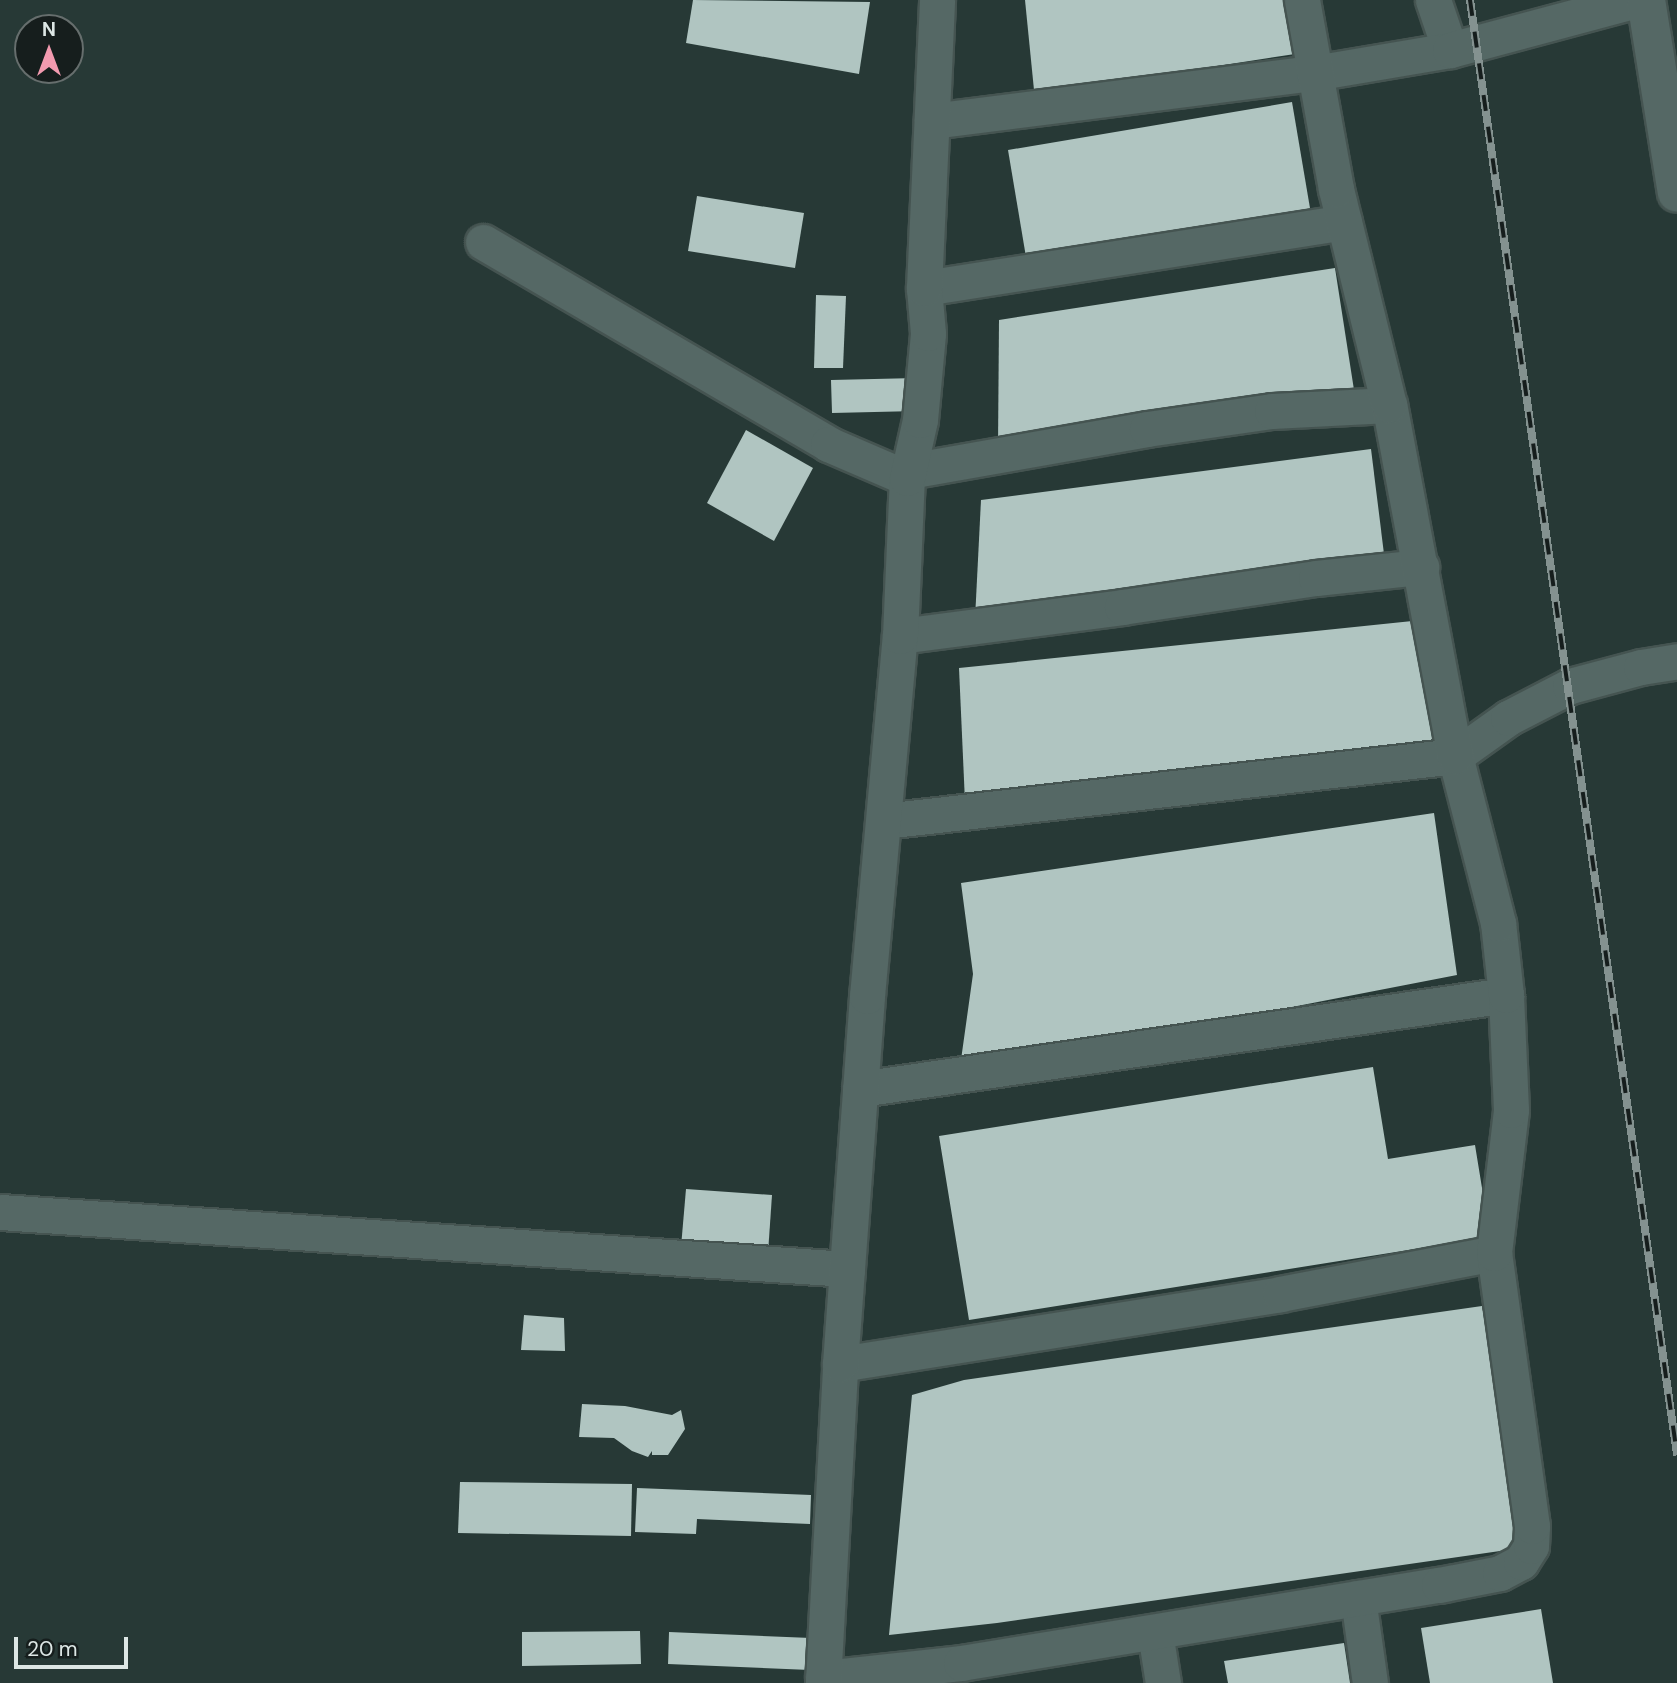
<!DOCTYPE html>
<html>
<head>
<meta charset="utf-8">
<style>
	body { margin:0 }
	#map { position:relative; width:1677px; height:1683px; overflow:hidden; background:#273936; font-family:"DM Sans",sans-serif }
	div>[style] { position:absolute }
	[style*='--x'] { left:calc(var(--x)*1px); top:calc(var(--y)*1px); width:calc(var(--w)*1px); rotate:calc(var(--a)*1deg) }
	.building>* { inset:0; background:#b0c5c1 }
	.roads { filter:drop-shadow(2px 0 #455451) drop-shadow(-2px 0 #455451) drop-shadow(0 2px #455451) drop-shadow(0 -2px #455451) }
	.street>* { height:35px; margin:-17.5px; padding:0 17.5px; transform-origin:17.5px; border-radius:17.5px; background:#556865 }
	.secondary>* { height:38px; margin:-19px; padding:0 19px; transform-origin:19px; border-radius:19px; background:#556865 }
	.rail>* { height:8px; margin-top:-4px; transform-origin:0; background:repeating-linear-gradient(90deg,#161e1d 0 16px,#849290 0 32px); box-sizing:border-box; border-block:2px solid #849290 }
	span { translate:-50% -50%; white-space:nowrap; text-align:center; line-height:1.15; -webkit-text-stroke:7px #161e1d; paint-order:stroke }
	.north { position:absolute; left:14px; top:14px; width:70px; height:70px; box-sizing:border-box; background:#161e1d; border:2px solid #666e6d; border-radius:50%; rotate:0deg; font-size:19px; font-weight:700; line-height:28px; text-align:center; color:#dde7e5 }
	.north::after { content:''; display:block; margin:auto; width:24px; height:32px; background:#f29aaf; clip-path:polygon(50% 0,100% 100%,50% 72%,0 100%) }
	.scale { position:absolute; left:14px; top:1637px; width:114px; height:32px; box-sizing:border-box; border:4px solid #dde7e5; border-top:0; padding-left:9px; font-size:21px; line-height:24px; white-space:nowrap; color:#dde7e5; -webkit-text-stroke:5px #161e1d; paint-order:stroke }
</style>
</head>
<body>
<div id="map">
	<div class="building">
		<div style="clip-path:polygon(693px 0,870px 2px,859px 74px,686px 43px)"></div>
		<div style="clip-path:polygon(1025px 0,1287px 0,1295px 54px,1127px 80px,1034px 90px)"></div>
		<div style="clip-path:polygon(1292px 102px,1312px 220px,1028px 269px,1008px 150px)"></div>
		<div style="clip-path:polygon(697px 196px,804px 213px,795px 268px,688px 251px)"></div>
		<div style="clip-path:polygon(1335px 268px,1354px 390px,998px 446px,999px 320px)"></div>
		<div style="clip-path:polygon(816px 295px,846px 296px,843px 368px,814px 368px)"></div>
		<div style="clip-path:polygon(917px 378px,917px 411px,832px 413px,831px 380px)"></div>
		<div style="clip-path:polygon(746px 430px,813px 468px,774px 541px,707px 503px)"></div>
		<div style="clip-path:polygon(1371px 449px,1385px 562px,975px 619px,981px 500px)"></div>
		<div style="clip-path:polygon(1422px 620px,1435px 752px,965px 802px,959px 668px)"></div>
		<div style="clip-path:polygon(1434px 813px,1457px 975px,1142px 1036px,960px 1067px,973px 974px,961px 883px)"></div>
		<div style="clip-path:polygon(1373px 1067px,1388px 1159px,1475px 1145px,1490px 1237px,969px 1320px,939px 1136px)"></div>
		<div style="clip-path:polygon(686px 1189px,772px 1195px,768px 1253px,681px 1247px)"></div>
		<div style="clip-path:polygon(1482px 1306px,1505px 1426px,1521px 1548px,997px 1623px,889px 1635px,912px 1395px,964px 1380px)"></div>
		<div style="clip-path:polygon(524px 1315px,564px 1318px,565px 1351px,521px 1350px)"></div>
		<div style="clip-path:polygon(582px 1404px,625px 1406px,672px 1415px,681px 1410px,685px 1429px,668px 1455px,652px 1455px,652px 1451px,648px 1457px,632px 1451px,614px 1438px,579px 1437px)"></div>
		<div style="clip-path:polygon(460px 1482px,632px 1484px,631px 1536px,458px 1533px)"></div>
		<div style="clip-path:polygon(637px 1488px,811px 1495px,810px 1524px,697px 1519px,696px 1534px,635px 1532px)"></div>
		<div style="clip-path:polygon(1541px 1609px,1553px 1683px,1430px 1683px,1421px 1628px)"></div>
		<div style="clip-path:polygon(640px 1631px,641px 1664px,522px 1666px,522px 1632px)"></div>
		<div style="clip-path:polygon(669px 1632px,811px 1638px,810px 1670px,668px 1664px)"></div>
		<div style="clip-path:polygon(1344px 1643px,1350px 1683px,1228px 1683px,1224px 1661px)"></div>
	</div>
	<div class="roads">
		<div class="street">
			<div style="--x:1433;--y:0;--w:53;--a:71.2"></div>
			<div style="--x:932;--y:121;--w:385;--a:-7.2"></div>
			<div style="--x:1314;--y:73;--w:138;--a:-9.6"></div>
			<div style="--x:1450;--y:50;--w:193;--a:-15"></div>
			<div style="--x:483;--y:242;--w:400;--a:30.3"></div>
			<div style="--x:828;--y:444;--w:86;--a:23.3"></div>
			<div style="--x:924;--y:288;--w:425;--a:-8.9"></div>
			<div style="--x:909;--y:471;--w:242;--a:-10"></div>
			<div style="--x:1147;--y:429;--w:126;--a:-8.2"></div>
			<div style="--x:1272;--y:411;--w:117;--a:-2.9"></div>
			<div style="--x:900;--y:636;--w:224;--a:-7.4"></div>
			<div style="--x:1122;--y:607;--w:196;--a:-8.5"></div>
			<div style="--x:1316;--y:578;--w:106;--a:-6"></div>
			<div style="--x:884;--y:821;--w:575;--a:-6.49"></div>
			<div style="--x:1455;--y:756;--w:65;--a:-35.6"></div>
			<div style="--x:1508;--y:718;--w:70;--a:-27.3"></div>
			<div style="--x:1570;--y:686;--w:73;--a:-15"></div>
			<div style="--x:1641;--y:667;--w:36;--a:-9"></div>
			<div style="--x:860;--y:1089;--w:653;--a:-8.28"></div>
			<div style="--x:0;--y:1212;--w:849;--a:3.85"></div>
			<div style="--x:840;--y:1364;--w:446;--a:-9"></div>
			<div style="--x:1280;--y:1294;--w:218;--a:-10.8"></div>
			<div style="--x:1358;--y:1598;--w:86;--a:82"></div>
			<div style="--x:1155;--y:1632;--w:52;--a:81.1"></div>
			<div style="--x:823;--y:1678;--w:139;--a:-6.2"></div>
			<div style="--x:961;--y:1663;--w:484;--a:-9.3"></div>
			<div style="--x:1439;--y:1585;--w:62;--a:-11.1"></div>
			<div style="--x:1500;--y:1573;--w:24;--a:-28"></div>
			<div style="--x:1521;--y:1562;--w:19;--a:-58"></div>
			<div style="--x:1531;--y:1546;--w:20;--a:-87"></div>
			<div style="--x:1532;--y:1526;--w:276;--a:-97.9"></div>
			<div style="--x:1494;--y:1253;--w:144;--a:-83.2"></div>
			<div style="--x:1511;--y:1110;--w:115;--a:-92.5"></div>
			<div style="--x:1506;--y:995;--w:72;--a:-96.3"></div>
			<div style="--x:1498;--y:923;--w:172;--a:-104.4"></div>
			<div style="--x:1455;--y:756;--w:357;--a:-100.6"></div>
			<div style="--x:1389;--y:405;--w:222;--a:-103.8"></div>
			<div style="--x:1336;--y:189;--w:192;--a:-100.2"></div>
			<div style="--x:823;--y:1683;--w:319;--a:-86.9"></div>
			<div style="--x:840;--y:1364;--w:369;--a:-85.8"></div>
			<div style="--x:867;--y:996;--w:362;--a:-84.8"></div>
			<div style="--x:900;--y:636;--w:158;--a:-87.5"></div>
			<div style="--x:907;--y:478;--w:59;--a:-77.4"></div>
			<div style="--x:920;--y:420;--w:87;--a:-84.7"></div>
			<div style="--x:928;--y:333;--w:45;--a:-95.1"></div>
			<div style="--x:924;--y:288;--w:288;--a:-87.4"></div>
		</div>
		<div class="secondary">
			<div style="--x:1646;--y:0;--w:195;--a:80.9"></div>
		</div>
	</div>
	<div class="rail">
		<div style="--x:1470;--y:0;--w:1470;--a:81.9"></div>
	</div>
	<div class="north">N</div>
	<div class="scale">20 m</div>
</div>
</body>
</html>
